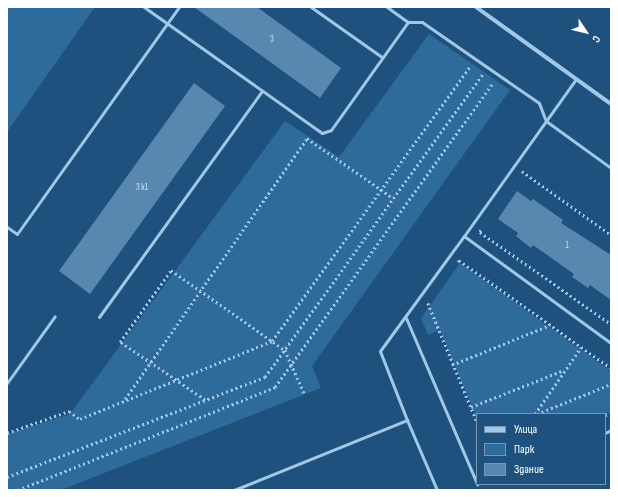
<!DOCTYPE html>
<html>
<head>
<meta charset="utf-8">
<style>
	body { margin:0 }
	#map { position:relative; width:618px; height:497px; overflow:hidden; background:#1e517e; font-family:"Sofia Sans Condensed",sans-serif }
	div>[style] { position:absolute }
	[style*='--x'] { left:calc(var(--x)*1px); top:calc(var(--y)*1px); width:calc(var(--w)*1px); rotate:calc(var(--a)*1deg) }
	.green>* { inset:0; background:#2e6a9a }
	.building>* { inset:0; background:#5888af }
	.path>* { height:2.5px; margin-top:-1.25px; transform-origin:0; background:repeating-linear-gradient(90deg,#a2c8e8 0 2px,transparent 0 5px) }
	.service>* { height:3px; margin:-1.5px; padding:0 1.5px; transform-origin:1.5px; border-radius:1.5px; background:#a2c8e8 }
	.minor>* { height:4px; margin:-2px; padding:0 2px; transform-origin:2px; border-radius:2px; background:#a2c8e8 }
	span { translate:-50% -50%; white-space:nowrap; text-align:center; line-height:1.15; -webkit-text-stroke:3.5px #1e517e; paint-order:stroke }
	.number-label { font-size:9px; color:#d5e1eb }
	.number-label span { -webkit-text-stroke-width:0 }
	.frame { position:absolute; inset:0; border:8px solid #fff; pointer-events:none }
	.legend { position:absolute; left:476px; top:413px; width:130px; height:72px; box-sizing:border-box; background:#1e517e; border:1px solid #7897b2; margin:0; padding:5px 7px; list-style:none; font-size:12px; color:#fff }
	.legend li { display:flex; align-items:center; gap:8px; height:20px }
	.legend b { width:20px; border:1px solid #7897b2 }
	.north { position:absolute; left:566px; top:12px; width:40px; height:40px; -webkit-text-stroke:3px #1e517e; paint-order:stroke; rotate:125deg; font-size:11px; font-weight:700; line-height:16px; text-align:center; color:#fff }
	.north::after { content:''; display:block; margin:auto; width:14px; height:18px; background:#fff; clip-path:polygon(50% 0,100% 100%,50% 72%,0 100%) }
</style>
</head>
<body>
<div id="map">
	<div class="green">
		<div style="clip-path:polygon(7px 7px,95px 7px,7px 132px)"></div>
		<div style="clip-path:polygon(429px 34px,510px 90px,312px 366px,321px 388px,61px 490px,7px 490px,7px 434px,70px 414px,285px 121px,339px 157px)"></div>
		<div style="clip-path:polygon(460px 263px,611px 371px,611px 411px,603px 414px,477px 414px,477px 418px,440px 330px,428px 335px,421px 318px)"></div>
	</div>
	<div class="building">
		<div style="clip-path:polygon(194px 7px,257px 7px,341px 68px,320px 98px)"></div>
		<div style="clip-path:polygon(194px 83px,225px 106px,90px 294px,59px 271px)"></div>
		<div style="clip-path:polygon(517px 191px,531px 201px,533px 199px,563px 220px,561px 223px,611px 255px,611px 300px,590px 285px,588px 288px,581px 283px,572px 277px,574px 274px,533px 245px,531px 248px,516px 236px,518px 233px,498px 219px)"></div>
	</div>
	<div class="path">
		<div style="--x:522;--y:171;--w:110;--a:35.7"></div>
		<div style="--x:481;--y:230;--w:2;--a:117"></div>
		<div style="--x:480;--y:232;--w:160;--a:35.1"></div>
		<div style="--x:458;--y:262;--w:2;--a:-63"></div>
		<div style="--x:459;--y:260;--w:186;--a:35.4"></div>
		<div style="--x:428;--y:303;--w:129;--a:67.6"></div>
		<div style="--x:452;--y:365;--w:106;--a:-22.2"></div>
		<div style="--x:125;--y:399;--w:318;--a:-55.1"></div>
		<div style="--x:307;--y:138;--w:105;--a:34.9"></div>
		<div style="--x:205;--y:400;--w:103;--a:-145.7"></div>
		<div style="--x:120;--y:342;--w:88;--a:-54.7"></div>
		<div style="--x:171;--y:270;--w:139;--a:35.1"></div>
		<div style="--x:285;--y:350;--w:49;--a:66"></div>
		<div style="--x:471;--y:407;--w:100;--a:-21.7"></div>
		<div style="--x:535;--y:414;--w:81;--a:-55.5"></div>
		<div style="--x:537;--y:414;--w:80;--a:-22.1"></div>
		<div style="--x:605;--y:415;--w:6;--a:-18"></div>
		<div style="--x:7;--y:433;--w:66;--a:-19.5"></div>
		<div style="--x:69;--y:411;--w:14;--a:36"></div>
		<div style="--x:80;--y:419;--w:207;--a:-22.1"></div>
		<div style="--x:272;--y:341;--w:339;--a:-54.2"></div>
		<div style="--x:7;--y:477;--w:277;--a:-21.2"></div>
		<div style="--x:265;--y:377;--w:373;--a:-54.3"></div>
		<div style="--x:18;--y:490;--w:277;--a:-21.8"></div>
		<div style="--x:275;--y:387;--w:374;--a:-54.4"></div>
	</div>
	<div class="service">
		<div style="--x:144;--y:7;--w:218;--a:35.3"></div>
		<div style="--x:322;--y:133;--w:9;--a:-18"></div>
		<div style="--x:331;--y:130;--w:133;--a:-54.5"></div>
		<div style="--x:311;--y:7;--w:87;--a:35.2"></div>
		<div style="--x:387;--y:7;--w:26;--a:36"></div>
		<div style="--x:408;--y:22;--w:14;--a:0"></div>
		<div style="--x:422;--y:22;--w:142;--a:34.7"></div>
		<div style="--x:539;--y:103;--w:19;--a:69"></div>
		<div style="--x:546;--y:121;--w:80;--a:35.9"></div>
		<div style="--x:7;--y:227;--w:12;--a:35"></div>
		<div style="--x:17;--y:234;--w:279;--a:-54.5"></div>
		<div style="--x:464;--y:236;--w:193;--a:-54.5"></div>
		<div style="--x:99;--y:317;--w:279;--a:-54.2"></div>
		<div style="--x:406;--y:318;--w:181;--a:66.8"></div>
		<div style="--x:7;--y:383;--w:82;--a:-54.4"></div>
		<div style="--x:407;--y:420;--w:76;--a:66.8"></div>
		<div style="--x:605;--y:433;--w:7;--a:-27"></div>
		<div style="--x:234;--y:490;--w:187;--a:-22"></div>
		<div style="--x:407;--y:420;--w:74;--a:-111.4"></div>
		<div style="--x:380;--y:351;--w:142;--a:-53.9"></div>
		<div style="--x:464;--y:236;--w:182;--a:36.1"></div>
	</div>
	<div class="minor">
		<div style="--x:476;--y:7;--w:166;--a:35.7"></div>
	</div>
	<div class="number-label">
		<span style="left:272px;top:40px">3</span>
		<span style="left:142px;top:188px">3 к1</span>
		<span style="left:567px;top:246px">1</span>
	</div>
	<div class="frame"></div>
	<ul class="legend">
	<li><b style="height:5px;background:#a2c8e8"></b>Улица</li>
	<li><b style="height:11px;background:#2e6a9a"></b>Парк</li>
	<li><b style="height:11px;background:#5888af"></b>Здание</li>
	</ul>
	<div class="north">С</div>
</div>
</body>
</html>
